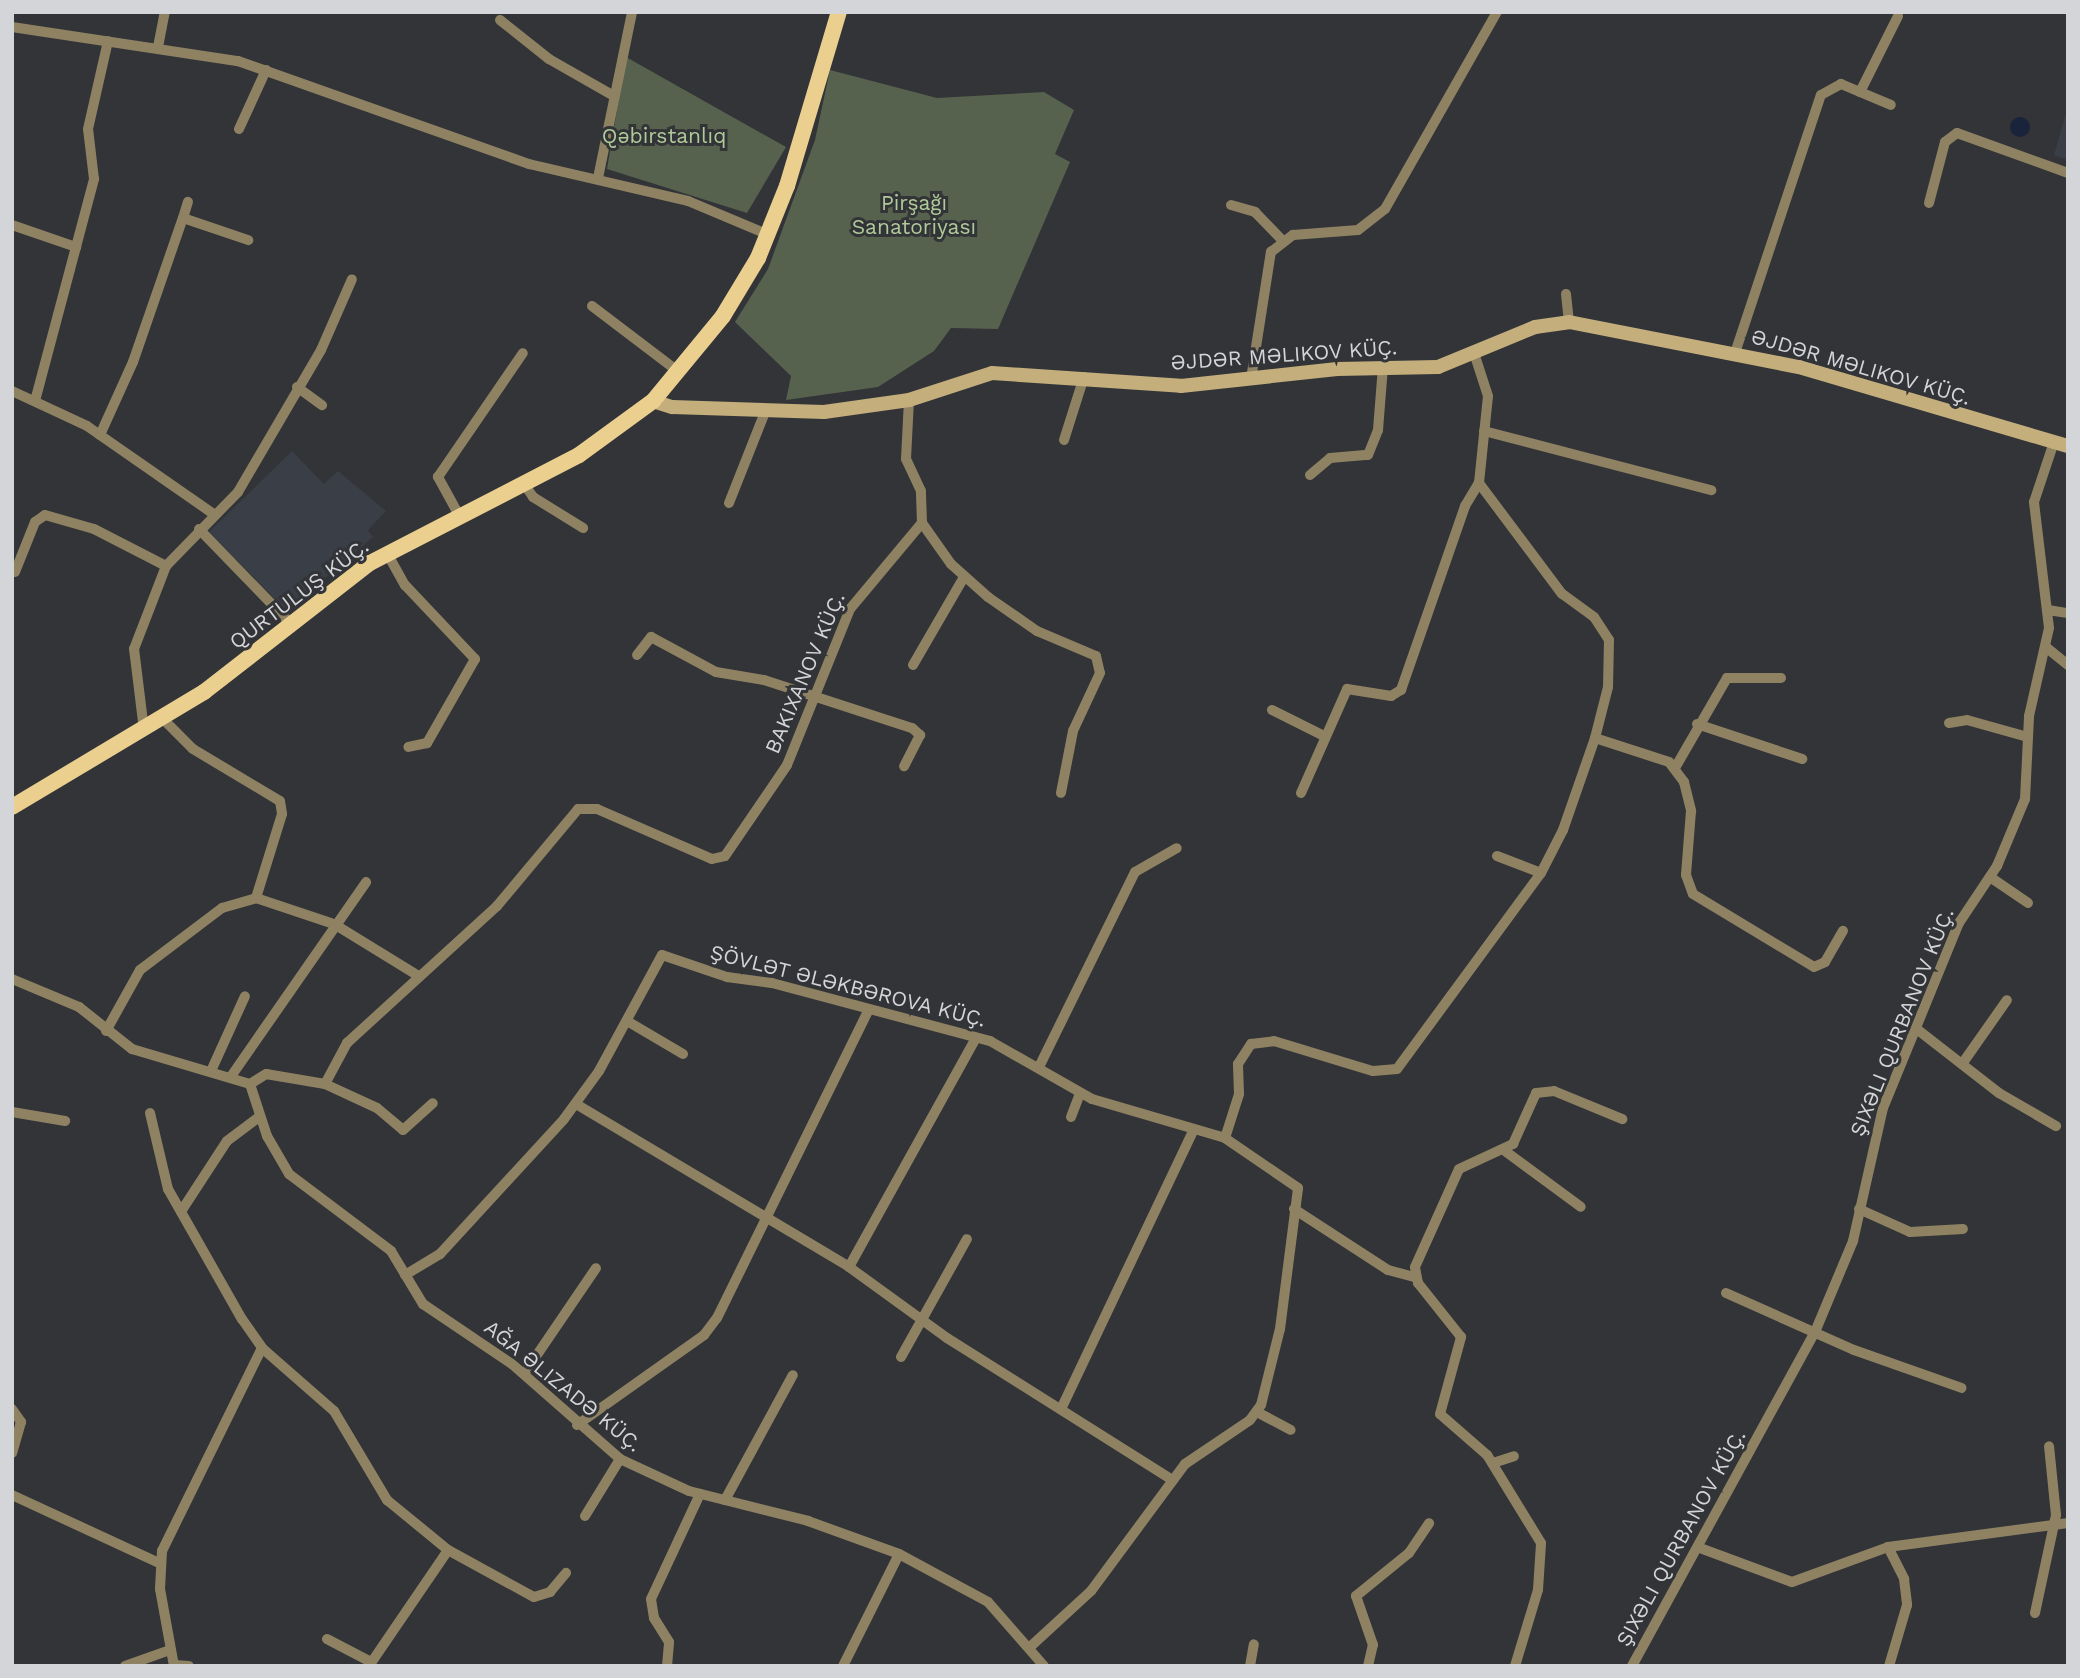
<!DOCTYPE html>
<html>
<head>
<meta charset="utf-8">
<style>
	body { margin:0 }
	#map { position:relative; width:2080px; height:1678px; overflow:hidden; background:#323438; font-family:"Work Sans",sans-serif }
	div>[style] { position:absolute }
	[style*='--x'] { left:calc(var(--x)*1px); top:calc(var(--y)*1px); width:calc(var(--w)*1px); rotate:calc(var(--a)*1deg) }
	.built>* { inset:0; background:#393e47 }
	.green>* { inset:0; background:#57624e }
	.water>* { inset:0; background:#192339 }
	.round { border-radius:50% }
	.street>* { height:10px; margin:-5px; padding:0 5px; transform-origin:5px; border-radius:5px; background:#8f8263 }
	.secondary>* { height:14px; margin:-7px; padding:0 7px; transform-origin:7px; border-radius:7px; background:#c3ae7c }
	.primary>* { height:16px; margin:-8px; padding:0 8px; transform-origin:8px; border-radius:8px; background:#ebcf8e }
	span { translate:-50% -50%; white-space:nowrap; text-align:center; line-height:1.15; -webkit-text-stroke:6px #323438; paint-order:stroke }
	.park-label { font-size:21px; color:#afca98 }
	.street-label { font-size:21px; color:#d4d5d8 }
	.frame { position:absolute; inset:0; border:14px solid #d4d5d8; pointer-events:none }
</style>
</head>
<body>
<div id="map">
	<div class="built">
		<div style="clip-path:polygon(2068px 106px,2068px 160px,2054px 155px)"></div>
		<div style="clip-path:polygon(292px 451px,324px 484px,338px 471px,386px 511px,368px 530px,373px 537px,287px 611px,209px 532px)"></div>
	</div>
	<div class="green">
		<div style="clip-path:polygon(626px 57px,786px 147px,747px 213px,607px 169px)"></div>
		<div style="clip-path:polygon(830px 70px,937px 98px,1044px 92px,1074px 110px,1055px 154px,1070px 162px,998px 329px,951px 328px,934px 351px,878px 387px,786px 400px,791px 376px,735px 322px,768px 269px,815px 140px)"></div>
	</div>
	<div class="water">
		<div class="round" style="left:2010px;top:117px;width:20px;height:20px"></div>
	</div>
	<div class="street">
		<div style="--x:500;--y:20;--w:63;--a:38.5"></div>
		<div style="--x:549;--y:59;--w:75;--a:29.6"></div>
		<div style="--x:12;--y:27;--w:229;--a:8.6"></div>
		<div style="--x:238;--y:61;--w:309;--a:19.5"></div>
		<div style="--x:529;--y:164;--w:163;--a:13.1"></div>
		<div style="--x:688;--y:201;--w:88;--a:22.8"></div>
		<div style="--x:158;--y:47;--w:36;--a:-79"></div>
		<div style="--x:1860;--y:92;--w:85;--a:-63.4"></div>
		<div style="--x:239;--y:129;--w:65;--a:-65.4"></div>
		<div style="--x:598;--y:178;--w:169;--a:-78.4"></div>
		<div style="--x:1929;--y:203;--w:63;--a:-75.3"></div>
		<div style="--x:1945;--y:142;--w:15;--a:-37"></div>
		<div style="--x:1957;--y:133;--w:118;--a:19.8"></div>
		<div style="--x:1231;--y:205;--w:25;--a:16"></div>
		<div style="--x:1255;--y:212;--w:37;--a:46"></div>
		<div style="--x:183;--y:218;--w:17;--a:-73"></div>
		<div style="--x:12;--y:225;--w:68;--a:19"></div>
		<div style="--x:1566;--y:294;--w:28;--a:84"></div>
		<div style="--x:592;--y:306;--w:109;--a:37.2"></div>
		<div style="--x:1735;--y:353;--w:272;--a:-71.6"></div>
		<div style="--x:1821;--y:95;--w:23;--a:-29"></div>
		<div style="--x:1841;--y:84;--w:54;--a:22.8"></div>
		<div style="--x:1251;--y:379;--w:129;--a:-81.1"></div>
		<div style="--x:1271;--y:252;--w:28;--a:-38"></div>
		<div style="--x:1293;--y:235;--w:65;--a:-4.4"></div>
		<div style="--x:1358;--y:230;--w:34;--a:-38"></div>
		<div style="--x:1385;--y:209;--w:227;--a:-60.4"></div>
		<div style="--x:297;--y:387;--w:31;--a:36"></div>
		<div style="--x:12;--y:391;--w:83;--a:25"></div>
		<div style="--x:87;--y:426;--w:156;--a:34.8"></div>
		<div style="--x:35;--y:401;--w:230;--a:-75.1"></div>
		<div style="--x:94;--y:179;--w:50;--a:-96.8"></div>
		<div style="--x:88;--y:129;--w:90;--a:-77.2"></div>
		<div style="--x:1484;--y:431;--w:235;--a:14.6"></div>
		<div style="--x:100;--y:435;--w:80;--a:-65.7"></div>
		<div style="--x:133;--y:362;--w:152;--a:-70.9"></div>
		<div style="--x:183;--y:218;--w:69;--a:18.7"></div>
		<div style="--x:1064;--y:440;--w:66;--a:-72.4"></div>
		<div style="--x:1310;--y:475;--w:26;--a:-40"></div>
		<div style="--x:1330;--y:458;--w:38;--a:-5"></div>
		<div style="--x:1368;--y:455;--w:27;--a:-68"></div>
		<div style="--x:1378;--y:430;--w:63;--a:-85.5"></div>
		<div style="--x:524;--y:484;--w:16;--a:55"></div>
		<div style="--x:533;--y:497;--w:59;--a:31.8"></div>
		<div style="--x:729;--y:503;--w:98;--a:-68.4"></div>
		<div style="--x:460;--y:517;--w:46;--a:-118.8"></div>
		<div style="--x:438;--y:477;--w:150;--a:-55.6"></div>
		<div style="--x:922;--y:523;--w:50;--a:54.7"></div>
		<div style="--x:951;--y:564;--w:50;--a:41.7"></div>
		<div style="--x:988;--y:597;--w:60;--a:34.8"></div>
		<div style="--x:1037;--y:631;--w:64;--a:23"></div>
		<div style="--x:1096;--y:656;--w:17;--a:77"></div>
		<div style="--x:1100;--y:673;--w:64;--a:115"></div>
		<div style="--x:1073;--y:731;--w:63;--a:101"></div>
		<div style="--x:199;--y:529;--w:134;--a:45.9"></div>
		<div style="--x:387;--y:553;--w:37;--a:61"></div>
		<div style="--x:405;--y:585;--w:102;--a:46.6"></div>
		<div style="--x:475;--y:659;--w:97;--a:119.7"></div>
		<div style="--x:427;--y:743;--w:19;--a:168"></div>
		<div style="--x:15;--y:572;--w:54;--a:-68.2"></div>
		<div style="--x:35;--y:522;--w:12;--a:-35"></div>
		<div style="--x:45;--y:515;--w:51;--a:15.9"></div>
		<div style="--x:94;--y:529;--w:81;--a:27.2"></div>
		<div style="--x:2048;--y:610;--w:20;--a:9"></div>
		<div style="--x:2047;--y:648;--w:27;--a:39"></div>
		<div style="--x:637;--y:655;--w:23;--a:-52"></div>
		<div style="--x:651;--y:637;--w:74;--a:28.3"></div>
		<div style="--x:716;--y:672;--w:49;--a:9.5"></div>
		<div style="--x:764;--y:680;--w:156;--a:18"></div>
		<div style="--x:912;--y:728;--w:11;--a:41"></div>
		<div style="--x:920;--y:735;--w:35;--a:117"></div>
		<div style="--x:913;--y:665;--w:102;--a:-59.9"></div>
		<div style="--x:1272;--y:710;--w:56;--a:26.6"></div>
		<div style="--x:163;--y:719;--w:42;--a:45"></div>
		<div style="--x:193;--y:749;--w:101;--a:30.9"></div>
		<div style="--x:280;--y:801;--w:13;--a:81"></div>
		<div style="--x:282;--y:814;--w:88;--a:107.2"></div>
		<div style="--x:1949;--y:723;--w:18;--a:-9"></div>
		<div style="--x:1967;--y:720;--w:63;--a:15.6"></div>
		<div style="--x:1697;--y:724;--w:111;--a:18.4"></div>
		<div style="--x:144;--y:730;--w:82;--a:-97"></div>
		<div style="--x:134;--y:649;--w:89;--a:-68.9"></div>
		<div style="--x:166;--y:566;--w:103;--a:-45.8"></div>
		<div style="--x:238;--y:492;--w:164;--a:-59.7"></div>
		<div style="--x:321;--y:350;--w:77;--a:-66.4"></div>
		<div style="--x:1595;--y:738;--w:78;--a:18"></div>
		<div style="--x:1669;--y:762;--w:25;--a:53"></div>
		<div style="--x:1684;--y:782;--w:30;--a:76"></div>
		<div style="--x:1691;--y:811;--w:64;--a:94.5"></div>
		<div style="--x:1686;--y:875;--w:20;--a:70"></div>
		<div style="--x:1693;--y:894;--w:141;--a:31.1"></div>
		<div style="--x:1814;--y:967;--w:12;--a:-24"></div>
		<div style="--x:1825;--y:962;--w:36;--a:-60"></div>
		<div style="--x:1675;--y:768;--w:104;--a:-60"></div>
		<div style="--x:1727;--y:678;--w:54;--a:0"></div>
		<div style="--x:1301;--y:793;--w:114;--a:-66.1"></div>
		<div style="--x:1347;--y:689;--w:45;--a:9"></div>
		<div style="--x:1391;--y:696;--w:12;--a:-31"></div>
		<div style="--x:1401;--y:690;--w:195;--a:-70.8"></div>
		<div style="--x:1465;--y:506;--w:27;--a:-59"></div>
		<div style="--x:1497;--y:856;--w:47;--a:21.1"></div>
		<div style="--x:1990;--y:877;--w:46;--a:34.4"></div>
		<div style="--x:12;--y:979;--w:73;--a:22.7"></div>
		<div style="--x:79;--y:1007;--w:68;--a:38.4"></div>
		<div style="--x:132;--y:1049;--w:123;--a:16.5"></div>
		<div style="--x:250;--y:1084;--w:55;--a:71.9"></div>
		<div style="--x:267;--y:1136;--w:44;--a:59.9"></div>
		<div style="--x:289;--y:1174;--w:128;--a:37"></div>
		<div style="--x:391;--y:1251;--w:62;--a:58.9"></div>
		<div style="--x:423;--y:1304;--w:107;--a:34"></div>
		<div style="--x:512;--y:1364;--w:144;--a:41.3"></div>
		<div style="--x:620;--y:1459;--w:76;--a:24.9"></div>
		<div style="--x:689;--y:1491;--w:123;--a:14.1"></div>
		<div style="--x:808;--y:1521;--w:97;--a:19.9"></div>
		<div style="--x:899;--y:1554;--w:101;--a:28.3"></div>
		<div style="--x:988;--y:1602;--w:85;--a:48.8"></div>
		<div style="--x:627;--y:1021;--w:65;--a:30.5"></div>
		<div style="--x:1918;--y:1030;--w:103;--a:37.9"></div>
		<div style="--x:1999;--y:1093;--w:66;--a:30.1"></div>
		<div style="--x:106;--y:1031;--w:70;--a:-60.9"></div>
		<div style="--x:140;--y:970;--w:103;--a:-37.1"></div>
		<div style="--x:222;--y:908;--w:35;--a:-16"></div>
		<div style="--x:256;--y:898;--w:82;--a:18.4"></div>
		<div style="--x:334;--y:924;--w:97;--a:31.6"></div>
		<div style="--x:1962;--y:1064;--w:78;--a:-54.9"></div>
		<div style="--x:1040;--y:1065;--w:215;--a:-63.8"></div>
		<div style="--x:1135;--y:872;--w:48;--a:-29.7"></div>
		<div style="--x:211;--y:1071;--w:82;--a:-65.6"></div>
		<div style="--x:232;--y:1075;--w:235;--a:-55.2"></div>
		<div style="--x:250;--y:1084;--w:19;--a:-32"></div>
		<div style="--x:266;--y:1074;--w:60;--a:9.6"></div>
		<div style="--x:325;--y:1084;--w:57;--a:24.8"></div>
		<div style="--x:377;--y:1108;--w:34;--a:40"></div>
		<div style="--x:403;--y:1130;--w:40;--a:-42"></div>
		<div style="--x:325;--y:1084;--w:47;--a:-61.8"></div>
		<div style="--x:347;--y:1043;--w:203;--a:-42.4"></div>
		<div style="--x:497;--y:906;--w:126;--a:-50.1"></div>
		<div style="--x:578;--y:809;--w:19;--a:0"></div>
		<div style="--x:597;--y:809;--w:125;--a:23.5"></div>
		<div style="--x:712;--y:859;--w:13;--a:-13"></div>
		<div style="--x:725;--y:856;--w:110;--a:-55.7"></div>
		<div style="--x:787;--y:765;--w:168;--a:-68"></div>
		<div style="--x:850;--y:609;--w:112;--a:-50.1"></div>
		<div style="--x:922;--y:523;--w:32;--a:-92"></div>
		<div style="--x:921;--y:491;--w:35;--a:-115"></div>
		<div style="--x:906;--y:459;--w:59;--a:-87.1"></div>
		<div style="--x:576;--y:1104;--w:318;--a:30.8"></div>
		<div style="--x:849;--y:1267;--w:121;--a:35.9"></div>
		<div style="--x:947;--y:1338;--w:265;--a:32.2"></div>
		<div style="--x:12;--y:1112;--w:54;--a:9.6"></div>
		<div style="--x:150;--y:1113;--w:78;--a:76.7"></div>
		<div style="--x:168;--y:1189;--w:150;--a:60.4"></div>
		<div style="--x:242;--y:1319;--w:35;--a:55"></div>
		<div style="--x:262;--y:1348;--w:96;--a:41.2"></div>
		<div style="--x:334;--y:1411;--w:104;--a:59.2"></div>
		<div style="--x:387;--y:1500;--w:79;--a:39.3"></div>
		<div style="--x:448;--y:1550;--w:98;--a:28.7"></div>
		<div style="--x:534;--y:1597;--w:17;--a:-17"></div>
		<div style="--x:550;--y:1592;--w:25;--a:-50"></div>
		<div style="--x:1071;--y:1117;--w:25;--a:-69"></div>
		<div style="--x:1225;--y:1138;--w:46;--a:-72.3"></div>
		<div style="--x:1239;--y:1094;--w:30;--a:-92"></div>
		<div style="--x:1238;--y:1064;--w:24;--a:-57"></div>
		<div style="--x:1251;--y:1044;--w:23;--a:-7"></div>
		<div style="--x:1274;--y:1041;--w:103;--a:16.9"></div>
		<div style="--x:1373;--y:1071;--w:24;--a:-5"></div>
		<div style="--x:1397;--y:1069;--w:243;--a:-53.7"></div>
		<div style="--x:1541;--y:873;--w:48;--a:-62.9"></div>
		<div style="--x:1563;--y:830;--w:97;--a:-70.8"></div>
		<div style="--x:1595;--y:738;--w:53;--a:-75.7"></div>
		<div style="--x:1608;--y:687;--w:47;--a:-88.8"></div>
		<div style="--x:1609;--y:640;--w:27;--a:-123"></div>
		<div style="--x:1594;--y:617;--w:39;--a:-144"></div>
		<div style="--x:1562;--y:594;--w:139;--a:-126.8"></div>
		<div style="--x:1479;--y:483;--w:87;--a:-84.1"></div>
		<div style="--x:1488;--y:396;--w:42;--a:-108"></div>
		<div style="--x:1505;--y:1151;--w:94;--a:36.4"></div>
		<div style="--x:1294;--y:1209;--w:112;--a:33"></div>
		<div style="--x:1388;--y:1270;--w:28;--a:15"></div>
		<div style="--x:1859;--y:1209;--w:56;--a:24.3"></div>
		<div style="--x:1910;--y:1232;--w:53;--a:-3.2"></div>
		<div style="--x:182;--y:1210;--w:82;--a:-56.9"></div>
		<div style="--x:227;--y:1141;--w:40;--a:-37"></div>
		<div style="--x:849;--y:1267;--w:262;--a:-61"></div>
		<div style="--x:405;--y:1275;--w:41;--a:-31"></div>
		<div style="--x:440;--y:1254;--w:183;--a:-47.4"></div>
		<div style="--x:564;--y:1119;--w:59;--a:-53.9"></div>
		<div style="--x:599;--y:1071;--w:132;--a:-61.5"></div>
		<div style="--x:662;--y:955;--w:69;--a:18.7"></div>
		<div style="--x:727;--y:977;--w:45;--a:7.6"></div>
		<div style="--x:772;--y:983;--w:226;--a:14.9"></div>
		<div style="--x:990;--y:1041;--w:117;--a:29.6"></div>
		<div style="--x:1092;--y:1099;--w:139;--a:16.3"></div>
		<div style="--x:1726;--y:1293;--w:140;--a:24"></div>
		<div style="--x:1854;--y:1350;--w:114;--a:19.4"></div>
		<div style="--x:901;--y:1357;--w:135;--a:-60.8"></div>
		<div style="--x:524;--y:1374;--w:128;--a:-55.8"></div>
		<div style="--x:1062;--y:1407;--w:303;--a:-64.6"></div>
		<div style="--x:12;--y:1409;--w:16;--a:55"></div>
		<div style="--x:21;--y:1422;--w:32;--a:106"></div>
		<div style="--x:1257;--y:1412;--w:38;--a:28"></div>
		<div style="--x:577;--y:1425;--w:156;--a:-35.3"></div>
		<div style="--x:704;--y:1335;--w:21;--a:-53"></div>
		<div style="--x:717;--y:1318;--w:344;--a:-63.8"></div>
		<div style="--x:1493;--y:1463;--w:22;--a:-18"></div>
		<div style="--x:12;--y:1495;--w:162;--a:24.8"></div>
		<div style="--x:725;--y:1500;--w:142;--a:-61.5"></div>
		<div style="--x:585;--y:1516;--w:67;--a:-58.4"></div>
		<div style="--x:1888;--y:1547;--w:36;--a:63"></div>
		<div style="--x:1904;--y:1579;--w:26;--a:83"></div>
		<div style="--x:1907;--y:1605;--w:64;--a:106.4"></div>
		<div style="--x:1700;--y:1548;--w:98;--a:20.3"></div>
		<div style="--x:1792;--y:1582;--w:102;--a:-20"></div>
		<div style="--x:1888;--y:1547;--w:182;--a:-7.6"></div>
		<div style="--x:2035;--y:1613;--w:100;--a:-77.9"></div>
		<div style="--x:2056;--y:1515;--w:69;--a:-95.8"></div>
		<div style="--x:327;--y:1639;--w:47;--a:27.6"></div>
		<div style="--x:1030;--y:1647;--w:83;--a:-42.6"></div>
		<div style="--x:1091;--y:1591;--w:158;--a:-53.5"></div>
		<div style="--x:1185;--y:1464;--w:78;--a:-34.1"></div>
		<div style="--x:1250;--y:1420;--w:19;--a:-54"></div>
		<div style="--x:1261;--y:1405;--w:78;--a:-76"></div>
		<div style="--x:1280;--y:1329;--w:142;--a:-82.7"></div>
		<div style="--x:1298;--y:1188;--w:88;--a:-145.6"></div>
		<div style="--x:174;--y:1665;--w:15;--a:4"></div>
		<div style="--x:125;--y:1666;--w:48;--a:-19.6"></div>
		<div style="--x:174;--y:1666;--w:78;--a:-100.3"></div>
		<div style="--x:160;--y:1589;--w:38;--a:-87"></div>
		<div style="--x:162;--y:1551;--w:226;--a:-63.8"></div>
		<div style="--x:369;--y:1666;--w:140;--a:-55.7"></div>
		<div style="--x:667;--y:1666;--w:24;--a:-85"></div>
		<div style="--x:669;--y:1642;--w:28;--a:-122"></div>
		<div style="--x:654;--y:1618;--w:19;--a:-99"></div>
		<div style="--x:651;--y:1599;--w:116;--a:-65"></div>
		<div style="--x:843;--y:1666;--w:125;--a:-63.4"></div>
		<div style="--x:1250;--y:1666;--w:22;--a:-80"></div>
		<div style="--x:1368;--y:1666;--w:22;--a:-77"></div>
		<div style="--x:1373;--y:1645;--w:52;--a:-109.1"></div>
		<div style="--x:1356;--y:1596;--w:68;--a:-39.1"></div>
		<div style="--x:1409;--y:1553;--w:36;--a:-56"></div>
		<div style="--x:1515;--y:1666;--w:79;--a:-73.2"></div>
		<div style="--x:1538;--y:1590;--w:47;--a:-86.3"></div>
		<div style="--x:1541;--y:1543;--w:103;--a:-121.5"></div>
		<div style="--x:1487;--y:1455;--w:62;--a:-138.9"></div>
		<div style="--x:1440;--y:1414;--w:80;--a:-74.7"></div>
		<div style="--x:1461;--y:1337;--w:69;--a:-128.5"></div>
		<div style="--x:1418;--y:1283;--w:16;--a:-101"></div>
		<div style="--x:1415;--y:1267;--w:107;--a:-65.8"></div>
		<div style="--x:1459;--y:1169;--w:60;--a:-24.8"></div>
		<div style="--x:1513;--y:1144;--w:56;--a:-65.7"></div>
		<div style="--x:1536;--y:1093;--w:18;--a:-6"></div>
		<div style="--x:1554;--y:1091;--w:74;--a:22.4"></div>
		<div style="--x:1632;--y:1666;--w:381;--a:-61.3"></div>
		<div style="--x:1815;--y:1332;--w:99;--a:-67.3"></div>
		<div style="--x:1853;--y:1241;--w:136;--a:-77.3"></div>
		<div style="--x:1883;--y:1108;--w:200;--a:-67.7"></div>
		<div style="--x:1959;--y:923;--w:69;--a:-56.3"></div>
		<div style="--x:1997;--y:866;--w:73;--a:-67.3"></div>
		<div style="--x:2025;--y:799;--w:83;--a:-87.2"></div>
		<div style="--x:2029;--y:716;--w:90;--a:-77.2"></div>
		<div style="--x:2049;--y:628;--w:127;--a:-96.8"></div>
		<div style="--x:2034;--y:502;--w:63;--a:-71.6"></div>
	</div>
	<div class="secondary">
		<div style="--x:653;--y:401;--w:20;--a:18"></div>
		<div style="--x:672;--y:407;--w:152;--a:1.9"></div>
		<div style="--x:824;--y:412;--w:86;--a:-8"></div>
		<div style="--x:909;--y:400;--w:87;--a:-18"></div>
		<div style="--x:992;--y:373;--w:189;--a:3.9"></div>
		<div style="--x:1181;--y:386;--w:157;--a:-6.2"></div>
		<div style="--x:1337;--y:369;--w:101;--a:-1.1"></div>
		<div style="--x:1438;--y:367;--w:105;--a:-22.4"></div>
		<div style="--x:1535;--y:327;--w:34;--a:-8"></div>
		<div style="--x:1569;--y:322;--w:234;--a:11.1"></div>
		<div style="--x:1799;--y:367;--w:280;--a:16.4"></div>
	</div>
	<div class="primary">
		<div style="--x:12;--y:807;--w:224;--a:-30.9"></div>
		<div style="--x:204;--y:692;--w:210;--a:-37.9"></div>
		<div style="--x:370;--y:563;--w:235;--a:-27.3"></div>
		<div style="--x:579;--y:455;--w:92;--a:-36.1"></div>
		<div style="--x:653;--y:401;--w:110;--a:-50.5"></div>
		<div style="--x:723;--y:316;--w:68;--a:-58.9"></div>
		<div style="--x:758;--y:258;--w:78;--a:-68.1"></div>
		<div style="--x:787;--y:186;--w:182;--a:-73.4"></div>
	</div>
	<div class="park-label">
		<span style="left:664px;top:136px">Qəbirstanlıq</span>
		<span style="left:914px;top:215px">Pirşağı<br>Sanatoriyası</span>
	</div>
	<div class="street-label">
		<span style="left:1284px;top:355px;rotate:-4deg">ƏJDƏR MƏLIKOV KÜÇ.</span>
		<span style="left:1861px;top:367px;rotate:16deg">ƏJDƏR MƏLIKOV KÜÇ.</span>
		<span style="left:299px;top:594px;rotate:-37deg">QURTULUŞ KÜÇ.</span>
		<span style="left:805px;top:673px;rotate:-67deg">BAKIXANOV KÜÇ.</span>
		<span style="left:848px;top:986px;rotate:14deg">ŞÖVLƏT ƏLƏKBƏROVA KÜÇ.</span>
		<span style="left:1902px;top:1022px;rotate:-68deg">ŞIXƏLI QURBANOV KÜÇ.</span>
		<span style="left:563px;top:1386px;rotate:39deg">AĞA ƏLIZADƏ KÜÇ.</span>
		<span style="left:1681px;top:1538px;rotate:-61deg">ŞIXƏLI QURBANOV KÜÇ.</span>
	</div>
	<div class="frame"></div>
</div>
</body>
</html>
